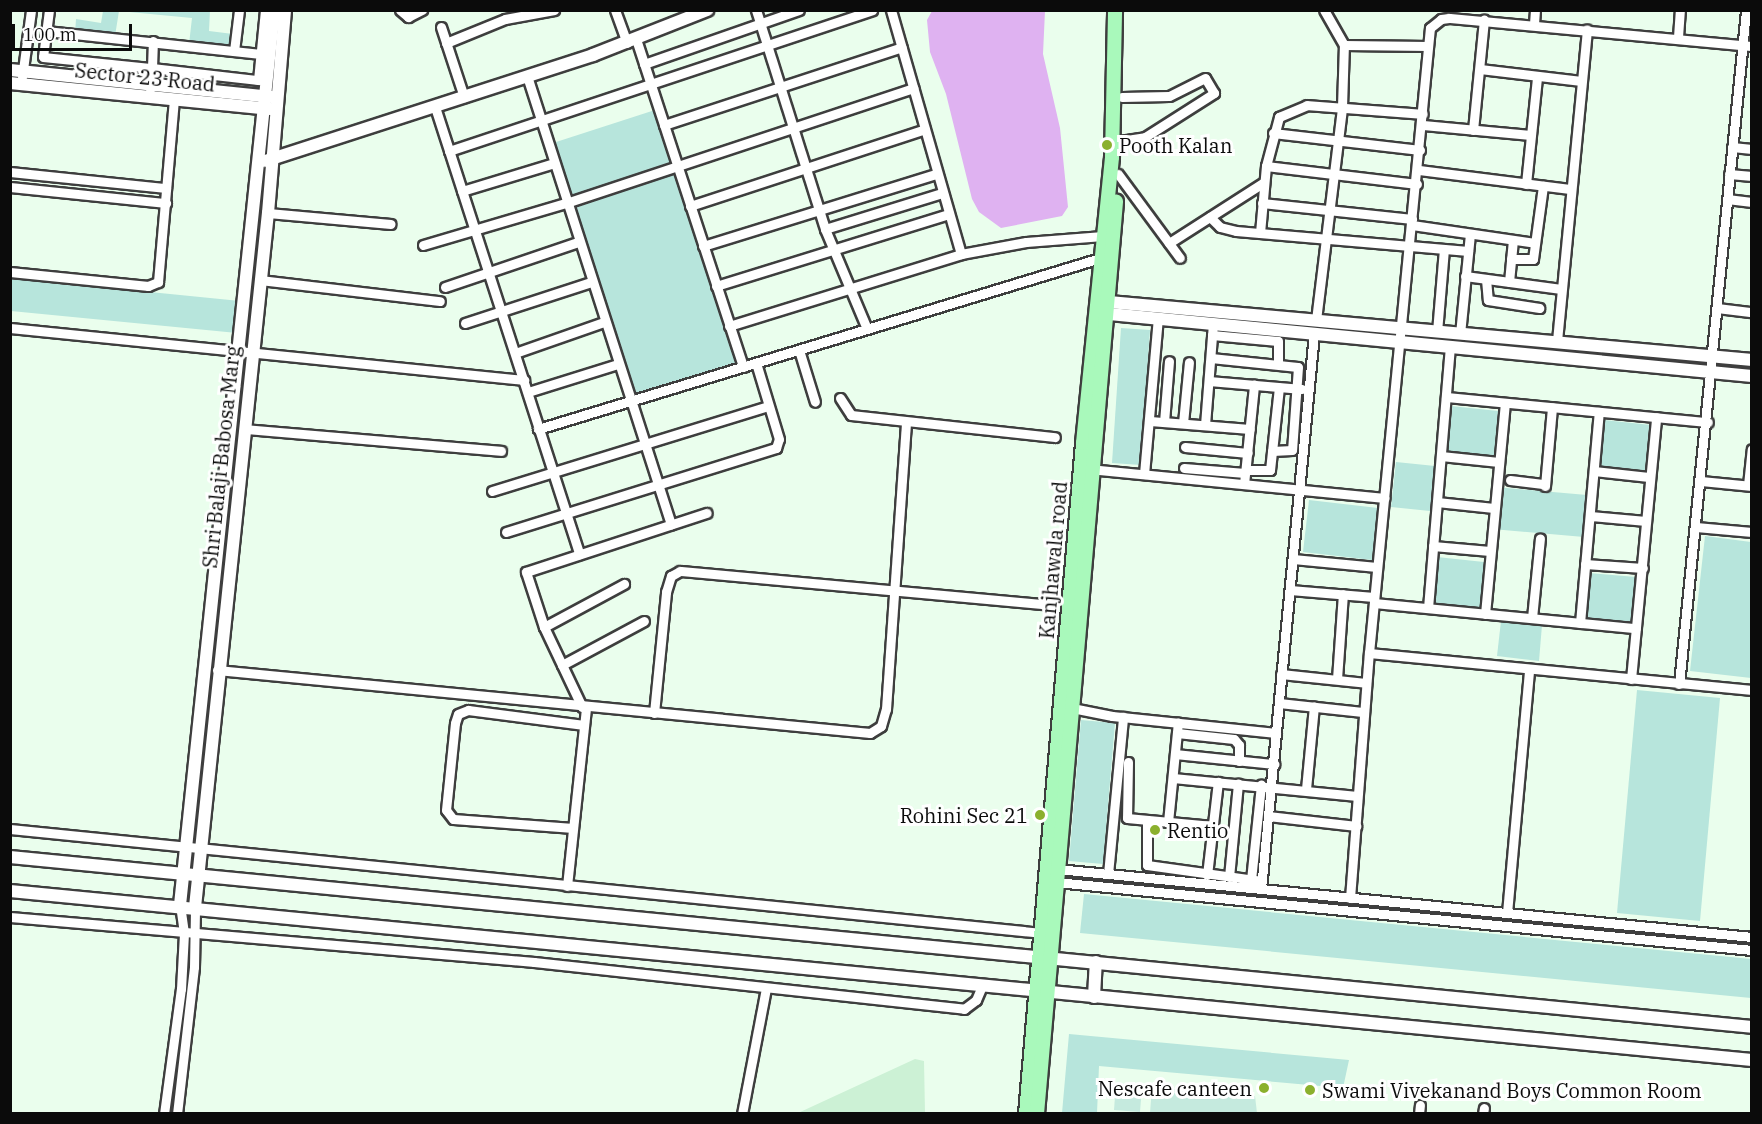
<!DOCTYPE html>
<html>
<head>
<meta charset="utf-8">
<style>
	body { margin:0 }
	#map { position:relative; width:1762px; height:1124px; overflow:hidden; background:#eafeed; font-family:"IBM Plex Serif",serif }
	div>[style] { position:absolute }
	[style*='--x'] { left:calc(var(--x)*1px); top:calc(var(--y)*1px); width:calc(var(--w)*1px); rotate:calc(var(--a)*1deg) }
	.farmland>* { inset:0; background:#ccf1d5 }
	.green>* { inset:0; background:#b7e5dc }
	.pitch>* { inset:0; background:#c5eade }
	.water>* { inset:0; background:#dfb2f1 }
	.roads { filter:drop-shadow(2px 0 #3e3e3e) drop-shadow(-2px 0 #3e3e3e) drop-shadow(0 2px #3e3e3e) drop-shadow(0 -2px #3e3e3e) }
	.minor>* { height:9px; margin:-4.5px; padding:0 4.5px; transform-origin:4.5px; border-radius:4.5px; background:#fff }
	.tertiary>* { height:12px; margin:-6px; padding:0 6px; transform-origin:6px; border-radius:6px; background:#fff }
	.secondary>* { height:14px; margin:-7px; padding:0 7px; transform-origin:7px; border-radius:7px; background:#a9f9bb }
	.dots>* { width:16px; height:16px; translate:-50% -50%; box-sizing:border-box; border:3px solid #fff; border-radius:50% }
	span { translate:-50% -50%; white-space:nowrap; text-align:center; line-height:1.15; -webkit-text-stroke:6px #fff; paint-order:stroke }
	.street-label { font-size:20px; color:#0b0b0b }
	.poi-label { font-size:20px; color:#0b0b0b }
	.left { translate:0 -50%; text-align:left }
	.right { translate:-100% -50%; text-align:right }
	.frame { position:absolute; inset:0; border:12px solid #0b0b0b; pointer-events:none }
	.scale { position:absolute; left:12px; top:24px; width:120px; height:27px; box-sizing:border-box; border:3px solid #0b0b0b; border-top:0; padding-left:8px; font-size:18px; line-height:21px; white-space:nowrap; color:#0b0b0b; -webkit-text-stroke:4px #fff; paint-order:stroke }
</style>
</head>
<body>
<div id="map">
	<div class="farmland">
		<div style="clip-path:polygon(915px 1059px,924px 1061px,925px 1113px,798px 1113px)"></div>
	</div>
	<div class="green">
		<div style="clip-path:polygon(210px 10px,209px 31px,233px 34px,232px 49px,189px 44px,192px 18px,119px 11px,115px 36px,75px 34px,76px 19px,101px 23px,103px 11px)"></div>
		<div style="clip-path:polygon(655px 110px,738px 365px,634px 398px,553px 143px)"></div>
		<div style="clip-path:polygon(10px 278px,240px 301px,237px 333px,11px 311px)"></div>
		<div style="clip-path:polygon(1121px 328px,1150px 330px,1141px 465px,1112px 463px)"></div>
		<div style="clip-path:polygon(1451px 406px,1498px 411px,1494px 457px,1447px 453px)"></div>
		<div style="clip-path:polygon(1604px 420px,1651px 425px,1647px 472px,1600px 467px)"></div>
		<div style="clip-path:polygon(1396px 462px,1435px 466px,1430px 511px,1391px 507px)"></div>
		<div style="clip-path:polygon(1495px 487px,1587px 495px,1584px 537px,1492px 529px)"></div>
		<div style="clip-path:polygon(1309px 500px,1378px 508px,1372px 560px,1303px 552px)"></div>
		<div style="clip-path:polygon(1705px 536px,1751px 542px,1751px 678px,1690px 671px)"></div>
		<div style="clip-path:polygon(1437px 557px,1484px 562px,1480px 608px,1433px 604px)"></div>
		<div style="clip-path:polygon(1589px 573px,1636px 577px,1632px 624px,1585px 619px)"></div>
		<div style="clip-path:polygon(1501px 621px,1542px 625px,1539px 661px,1497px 656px)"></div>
		<div style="clip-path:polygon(1637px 690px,1720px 698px,1700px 921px,1617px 913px)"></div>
		<div style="clip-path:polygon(1081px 720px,1115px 723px,1103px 864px,1069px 861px)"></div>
		<div style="clip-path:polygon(1084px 894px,1751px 959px,1751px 998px,1080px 933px)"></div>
		<div style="clip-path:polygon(1069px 1034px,1349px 1060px,1343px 1088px,1099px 1066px,1097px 1113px,1062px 1113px)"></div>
	</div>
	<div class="pitch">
		<div style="clip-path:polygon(1116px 1083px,1142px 1086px,1140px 1112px,1114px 1110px)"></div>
		<div style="clip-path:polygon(1152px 1087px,1255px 1096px,1257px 1113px,1150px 1113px)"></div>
	</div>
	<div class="water">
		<div style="clip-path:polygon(932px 11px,1045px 11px,1043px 54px,1060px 128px,1068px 207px,1062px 216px,1001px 228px,979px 212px,972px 199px,946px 94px,930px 52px,927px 20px)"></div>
	</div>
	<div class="roads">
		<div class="minor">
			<div style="--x:49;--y:10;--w:47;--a:97.3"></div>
			<div style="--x:43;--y:57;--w:110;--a:5.8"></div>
			<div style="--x:152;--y:68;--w:27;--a:-88"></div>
			<div style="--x:400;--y:10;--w:11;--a:41"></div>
			<div style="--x:408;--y:17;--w:16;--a:-27"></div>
			<div style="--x:615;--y:10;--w:35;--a:70"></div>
			<div style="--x:756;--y:10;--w:230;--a:72.5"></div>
			<div style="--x:825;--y:229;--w:108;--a:67.2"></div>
			<div style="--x:891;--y:10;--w:254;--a:74"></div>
			<div style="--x:1534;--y:24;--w:14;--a:-86"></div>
			<div style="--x:441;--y:27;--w:74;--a:71.8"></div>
			<div style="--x:46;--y:31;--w:216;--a:6.1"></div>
			<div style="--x:1678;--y:37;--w:27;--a:-86"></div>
			<div style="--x:636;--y:39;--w:345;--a:71.9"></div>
			<div style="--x:446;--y:43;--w:64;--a:-22.1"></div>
			<div style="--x:505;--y:19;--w:50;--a:-10.4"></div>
			<div style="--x:1344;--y:45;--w:84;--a:0.7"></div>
			<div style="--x:234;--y:51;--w:41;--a:-83"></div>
			<div style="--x:644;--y:64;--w:164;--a:-19.2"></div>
			<div style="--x:1480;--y:69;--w:102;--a:6.8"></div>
			<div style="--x:527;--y:76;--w:471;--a:72.2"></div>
			<div style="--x:22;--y:77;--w:68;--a:-82.3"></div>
			<div style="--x:150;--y:89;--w:21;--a:-85"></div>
			<div style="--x:152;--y:68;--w:107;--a:6.5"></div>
			<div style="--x:258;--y:80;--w:70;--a:-84.3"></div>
			<div style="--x:435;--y:107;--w:470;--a:72.1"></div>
			<div style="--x:664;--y:125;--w:250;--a:-18.1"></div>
			<div style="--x:1423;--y:125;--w:108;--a:5.3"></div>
			<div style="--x:1473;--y:130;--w:111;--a:-84.3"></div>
			<div style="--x:1273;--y:133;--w:148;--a:6.6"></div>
			<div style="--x:1120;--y:141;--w:25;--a:-9"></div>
			<div style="--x:1145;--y:137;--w:82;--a:-32.5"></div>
			<div style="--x:1214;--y:93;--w:17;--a:-121"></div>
			<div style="--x:1205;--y:78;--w:40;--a:153.4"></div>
			<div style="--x:1169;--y:96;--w:47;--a:178.8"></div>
			<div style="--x:1732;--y:147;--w:20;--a:6"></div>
			<div style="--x:449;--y:151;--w:446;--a:-18.4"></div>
			<div style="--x:1266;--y:166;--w:152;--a:6.8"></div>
			<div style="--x:1419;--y:170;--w:152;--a:7.2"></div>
			<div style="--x:10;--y:172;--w:157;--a:5.9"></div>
			<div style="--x:1118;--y:174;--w:104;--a:53.6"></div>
			<div style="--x:1729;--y:174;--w:23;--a:5"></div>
			<div style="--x:1526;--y:184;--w:107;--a:-84.1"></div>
			<div style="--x:10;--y:187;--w:157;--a:5.9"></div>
			<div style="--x:462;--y:191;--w:96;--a:-16.9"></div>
			<div style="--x:1727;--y:199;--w:25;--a:7"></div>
			<div style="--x:1262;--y:203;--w:151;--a:6.1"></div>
			<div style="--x:690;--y:206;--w:247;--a:-18.1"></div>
			<div style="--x:268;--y:213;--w:123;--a:5.1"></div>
			<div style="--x:1210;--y:217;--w:14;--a:45"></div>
			<div style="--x:1220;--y:227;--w:16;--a:14"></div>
			<div style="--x:1236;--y:231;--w:233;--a:4.9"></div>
			<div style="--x:1412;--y:225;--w:124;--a:8.3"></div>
			<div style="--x:825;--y:229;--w:122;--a:-17.1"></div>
			<div style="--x:1260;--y:233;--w:67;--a:-84.9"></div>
			<div style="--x:1266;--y:166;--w:51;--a:-75.1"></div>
			<div style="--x:1279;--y:117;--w:30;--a:-23"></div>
			<div style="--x:1307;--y:105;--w:116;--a:4.4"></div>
			<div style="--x:1169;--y:243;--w:112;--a:-32.6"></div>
			<div style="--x:423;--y:245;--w:149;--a:-16.4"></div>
			<div style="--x:566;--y:203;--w:366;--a:-18.3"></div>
			<div style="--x:703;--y:246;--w:244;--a:-17.2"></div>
			<div style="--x:1511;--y:259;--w:22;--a:0"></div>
			<div style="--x:1533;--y:259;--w:74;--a:-82.2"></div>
			<div style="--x:10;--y:272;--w:139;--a:5.8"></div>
			<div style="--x:148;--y:286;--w:11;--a:-22"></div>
			<div style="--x:158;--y:282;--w:184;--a:-85"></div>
			<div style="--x:1465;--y:276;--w:97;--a:7.7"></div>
			<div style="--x:1486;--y:279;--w:21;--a:85"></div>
			<div style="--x:1488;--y:300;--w:52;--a:8.9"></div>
			<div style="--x:260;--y:280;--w:181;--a:6.7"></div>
			<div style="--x:1509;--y:282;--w:42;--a:-84.6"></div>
			<div style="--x:716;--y:286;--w:244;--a:-17.2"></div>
			<div style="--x:445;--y:287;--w:140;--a:-18.7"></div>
			<div style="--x:1717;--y:308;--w:35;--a:7"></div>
			<div style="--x:1316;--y:320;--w:215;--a:-83"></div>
			<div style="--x:1342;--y:107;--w:62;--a:-88.2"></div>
			<div style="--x:1344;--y:45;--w:40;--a:-119.7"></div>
			<div style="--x:465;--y:323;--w:133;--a:-18"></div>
			<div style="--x:729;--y:326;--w:243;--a:-17.2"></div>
			<div style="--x:961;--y:254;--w:66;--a:-10.5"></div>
			<div style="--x:1026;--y:242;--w:77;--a:-4.5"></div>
			<div style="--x:10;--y:328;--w:517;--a:5.78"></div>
			<div style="--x:1437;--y:332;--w:83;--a:-85.2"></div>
			<div style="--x:1460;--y:334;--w:100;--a:-84.3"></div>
			<div style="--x:1212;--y:335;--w:66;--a:5.2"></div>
			<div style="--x:1278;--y:341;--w:23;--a:90"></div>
			<div style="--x:1557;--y:341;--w:313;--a:-84.5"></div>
			<div style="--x:799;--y:350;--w:54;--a:72.9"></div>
			<div style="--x:515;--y:353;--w:94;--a:-19.2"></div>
			<div style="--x:1211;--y:358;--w:87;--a:5.9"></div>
			<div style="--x:1298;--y:367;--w:83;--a:94.1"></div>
			<div style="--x:1292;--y:450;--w:20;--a:177"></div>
			<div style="--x:1209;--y:381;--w:93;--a:4.9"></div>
			<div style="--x:528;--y:392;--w:94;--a:-17.3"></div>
			<div style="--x:1446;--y:397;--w:263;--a:5.5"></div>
			<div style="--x:840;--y:398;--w:20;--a:57"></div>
			<div style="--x:851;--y:415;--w:205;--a:6.2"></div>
			<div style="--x:1150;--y:421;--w:100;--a:4.6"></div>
			<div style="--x:1164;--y:422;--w:61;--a:-85.3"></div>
			<div style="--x:1183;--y:423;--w:61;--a:-84.4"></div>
			<div style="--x:1205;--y:425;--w:101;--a:-85.5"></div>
			<div style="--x:245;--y:429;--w:257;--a:4.9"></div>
			<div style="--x:538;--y:429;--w:587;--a:-16.92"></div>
			<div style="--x:1185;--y:447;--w:63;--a:5.4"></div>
			<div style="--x:1441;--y:456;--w:58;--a:5.9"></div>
			<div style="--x:1184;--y:468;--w:61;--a:4.7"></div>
			<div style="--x:1089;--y:469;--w:297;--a:5.6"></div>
			<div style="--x:1246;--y:470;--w:24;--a:0"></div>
			<div style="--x:1270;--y:470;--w:83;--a:-83.8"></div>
			<div style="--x:1594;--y:471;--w:55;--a:6.2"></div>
			<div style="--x:1144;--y:474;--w:157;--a:-84.9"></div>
			<div style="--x:1510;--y:480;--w:35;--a:7"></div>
			<div style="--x:1701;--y:481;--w:51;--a:5.6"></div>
			<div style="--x:1244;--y:484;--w:100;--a:-84.2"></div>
			<div style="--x:1748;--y:485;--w:36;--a:-84"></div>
			<div style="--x:1545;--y:486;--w:79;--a:-84.9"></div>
			<div style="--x:492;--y:491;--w:289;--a:-17.1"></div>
			<div style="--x:1437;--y:502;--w:57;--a:6"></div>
			<div style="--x:1590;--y:516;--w:56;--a:5.1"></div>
			<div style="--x:1696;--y:527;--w:56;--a:5.1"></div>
			<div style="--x:506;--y:532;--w:283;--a:-17.3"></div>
			<div style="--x:776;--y:448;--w:9;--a:-72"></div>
			<div style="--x:779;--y:439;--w:79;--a:-106.8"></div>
			<div style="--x:1433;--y:546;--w:57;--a:5"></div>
			<div style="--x:1293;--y:559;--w:84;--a:5.4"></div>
			<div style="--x:1585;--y:564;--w:58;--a:3.9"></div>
			<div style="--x:1290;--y:590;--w:84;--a:4.8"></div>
			<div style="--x:1374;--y:603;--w:263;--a:5.5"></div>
			<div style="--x:1428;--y:608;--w:262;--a:-85.2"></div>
			<div style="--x:1485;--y:614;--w:212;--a:-84.6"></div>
			<div style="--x:1532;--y:618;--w:80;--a:-84.3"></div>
			<div style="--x:1580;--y:623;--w:212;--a:-84.9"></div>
			<div style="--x:544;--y:627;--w:91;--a:-28.3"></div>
			<div style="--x:1369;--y:653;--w:385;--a:5.5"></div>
			<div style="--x:562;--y:665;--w:93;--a:-28.2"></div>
			<div style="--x:217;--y:670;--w:656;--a:5.51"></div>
			<div style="--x:870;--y:733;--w:13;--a:-32"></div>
			<div style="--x:881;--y:726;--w:18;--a:-74"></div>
			<div style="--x:886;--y:709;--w:288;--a:-86"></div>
			<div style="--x:1281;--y:674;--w:85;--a:6"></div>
			<div style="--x:1337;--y:679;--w:85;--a:-86"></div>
			<div style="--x:1631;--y:679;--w:263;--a:-84.5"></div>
			<div style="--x:1679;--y:684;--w:677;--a:-84.32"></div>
			<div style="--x:1279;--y:703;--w:84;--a:6.1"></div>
			<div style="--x:582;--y:707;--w:89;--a:-115.4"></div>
			<div style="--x:544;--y:627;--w:58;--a:-108.1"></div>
			<div style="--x:526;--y:572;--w:190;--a:-18.1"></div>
			<div style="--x:1067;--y:707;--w:46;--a:11.3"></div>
			<div style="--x:1112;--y:716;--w:165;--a:5.9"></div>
			<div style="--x:654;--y:713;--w:122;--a:-84.3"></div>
			<div style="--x:666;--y:592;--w:17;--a:-73"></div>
			<div style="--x:671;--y:576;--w:10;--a:-29"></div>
			<div style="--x:680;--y:571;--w:364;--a:5.2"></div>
			<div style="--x:1177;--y:733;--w:57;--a:6"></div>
			<div style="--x:1234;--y:739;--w:8;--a:50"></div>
			<div style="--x:1239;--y:745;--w:16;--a:90"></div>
			<div style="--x:1175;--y:754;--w:100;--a:5.8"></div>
			<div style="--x:1128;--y:762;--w:56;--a:91"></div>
			<div style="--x:1127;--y:818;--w:86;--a:5.3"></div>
			<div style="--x:1173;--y:778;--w:185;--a:5.6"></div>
			<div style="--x:1306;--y:789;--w:83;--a:-84.5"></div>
			<div style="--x:1268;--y:816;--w:89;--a:6.5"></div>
			<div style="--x:1147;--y:820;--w:45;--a:90"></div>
			<div style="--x:1147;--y:865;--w:116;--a:7.9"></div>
			<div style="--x:1168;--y:822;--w:100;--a:-84.3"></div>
			<div style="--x:573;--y:828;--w:120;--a:-175.7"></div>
			<div style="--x:453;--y:819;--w:11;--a:-128"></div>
			<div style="--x:446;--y:810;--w:87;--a:-84.1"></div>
			<div style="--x:455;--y:723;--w:9;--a:-72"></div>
			<div style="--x:458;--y:714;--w:11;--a:-22"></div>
			<div style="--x:468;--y:710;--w:117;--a:7.4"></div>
			<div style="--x:10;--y:829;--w:1037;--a:5.75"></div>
			<div style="--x:1057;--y:869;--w:698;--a:5.59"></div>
			<div style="--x:1108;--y:874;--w:158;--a:-84.5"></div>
			<div style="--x:1207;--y:875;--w:94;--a:-83.3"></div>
			<div style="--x:1229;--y:877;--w:94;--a:-84.5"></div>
			<div style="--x:1251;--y:880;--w:96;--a:-84"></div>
			<div style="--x:1056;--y:882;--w:699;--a:5.58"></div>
			<div style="--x:567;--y:886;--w:180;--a:-83.9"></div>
			<div style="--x:1261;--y:889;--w:558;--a:-84.55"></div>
			<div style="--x:1350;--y:898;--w:246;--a:-85.6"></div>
			<div style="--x:1369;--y:653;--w:628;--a:-84.43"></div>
			<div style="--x:1430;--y:28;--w:14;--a:-39"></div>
			<div style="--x:1441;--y:19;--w:8;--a:-7"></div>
			<div style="--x:1449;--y:18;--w:304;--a:5.3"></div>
			<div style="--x:1507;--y:913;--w:245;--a:-84.8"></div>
			<div style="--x:10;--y:917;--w:526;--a:4.91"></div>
			<div style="--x:534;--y:962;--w:433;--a:6.2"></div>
			<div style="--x:964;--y:1009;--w:15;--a:-37"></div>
			<div style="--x:976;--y:1000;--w:15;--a:-67"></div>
			<div style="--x:164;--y:1114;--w:126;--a:-82.3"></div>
			<div style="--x:181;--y:989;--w:56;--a:-86.9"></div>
			<div style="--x:184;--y:933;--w:28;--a:-98"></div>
			<div style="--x:177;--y:1114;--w:148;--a:-83.4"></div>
			<div style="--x:194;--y:967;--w:60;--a:-89"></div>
			<div style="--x:742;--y:1114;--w:128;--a:-79.2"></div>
			<div style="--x:1419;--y:1114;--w:9;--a:-84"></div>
			<div style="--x:1483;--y:1114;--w:6;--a:-81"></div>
		</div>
		<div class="tertiary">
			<div style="--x:10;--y:70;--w:263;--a:5.9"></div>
			<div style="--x:10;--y:83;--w:262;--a:5.7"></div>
			<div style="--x:265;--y:161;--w:345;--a:-17.9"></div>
			<div style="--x:593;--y:55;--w:123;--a:-21.5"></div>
			<div style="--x:1098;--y:301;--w:657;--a:5.15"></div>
			<div style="--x:1099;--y:313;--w:656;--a:5.51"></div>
			<div style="--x:10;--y:857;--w:1750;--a:5.57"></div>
			<div style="--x:10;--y:891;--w:1750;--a:5.54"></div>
			<div style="--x:180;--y:905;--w:900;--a:-84"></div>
			<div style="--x:195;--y:907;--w:698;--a:-84"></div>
			<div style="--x:268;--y:213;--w:204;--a:-85.2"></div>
			<div style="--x:1094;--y:997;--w:35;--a:-87"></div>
		</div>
		<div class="secondary">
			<div style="--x:1026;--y:1114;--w:673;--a:-85.14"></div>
			<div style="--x:1083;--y:443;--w:287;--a:-84.2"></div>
			<div style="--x:1112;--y:157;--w:147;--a:-88.8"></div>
			<div style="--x:1037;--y:1114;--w:916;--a:-85.05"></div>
		</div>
	</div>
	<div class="dots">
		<div style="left:1107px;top:145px;background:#8bb02d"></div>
		<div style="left:1040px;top:815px;background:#8bb02d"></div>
		<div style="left:1155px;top:830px;background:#8bb02d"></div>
		<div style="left:1264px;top:1088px;background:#8bb02d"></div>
		<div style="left:1310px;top:1090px;background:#8bb02d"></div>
	</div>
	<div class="street-label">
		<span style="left:145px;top:77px;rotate:6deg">Sector 23 Road</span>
		<span style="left:221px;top:457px;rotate:-84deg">Shri Balaji Babosa Marg</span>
		<span style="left:1053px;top:560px;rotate:-85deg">Kanjhawala road</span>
	</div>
	<div class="poi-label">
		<span class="left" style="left:1119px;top:145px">Pooth Kalan</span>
		<span class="right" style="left:1028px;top:815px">Rohini Sec 21</span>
		<span class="left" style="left:1167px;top:830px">Rentio</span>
		<span class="right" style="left:1252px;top:1088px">Nescafe canteen</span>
		<span class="left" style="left:1322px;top:1090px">Swami Vivekanand Boys Common Room</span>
	</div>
	<div class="frame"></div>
	<div class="scale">100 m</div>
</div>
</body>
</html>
